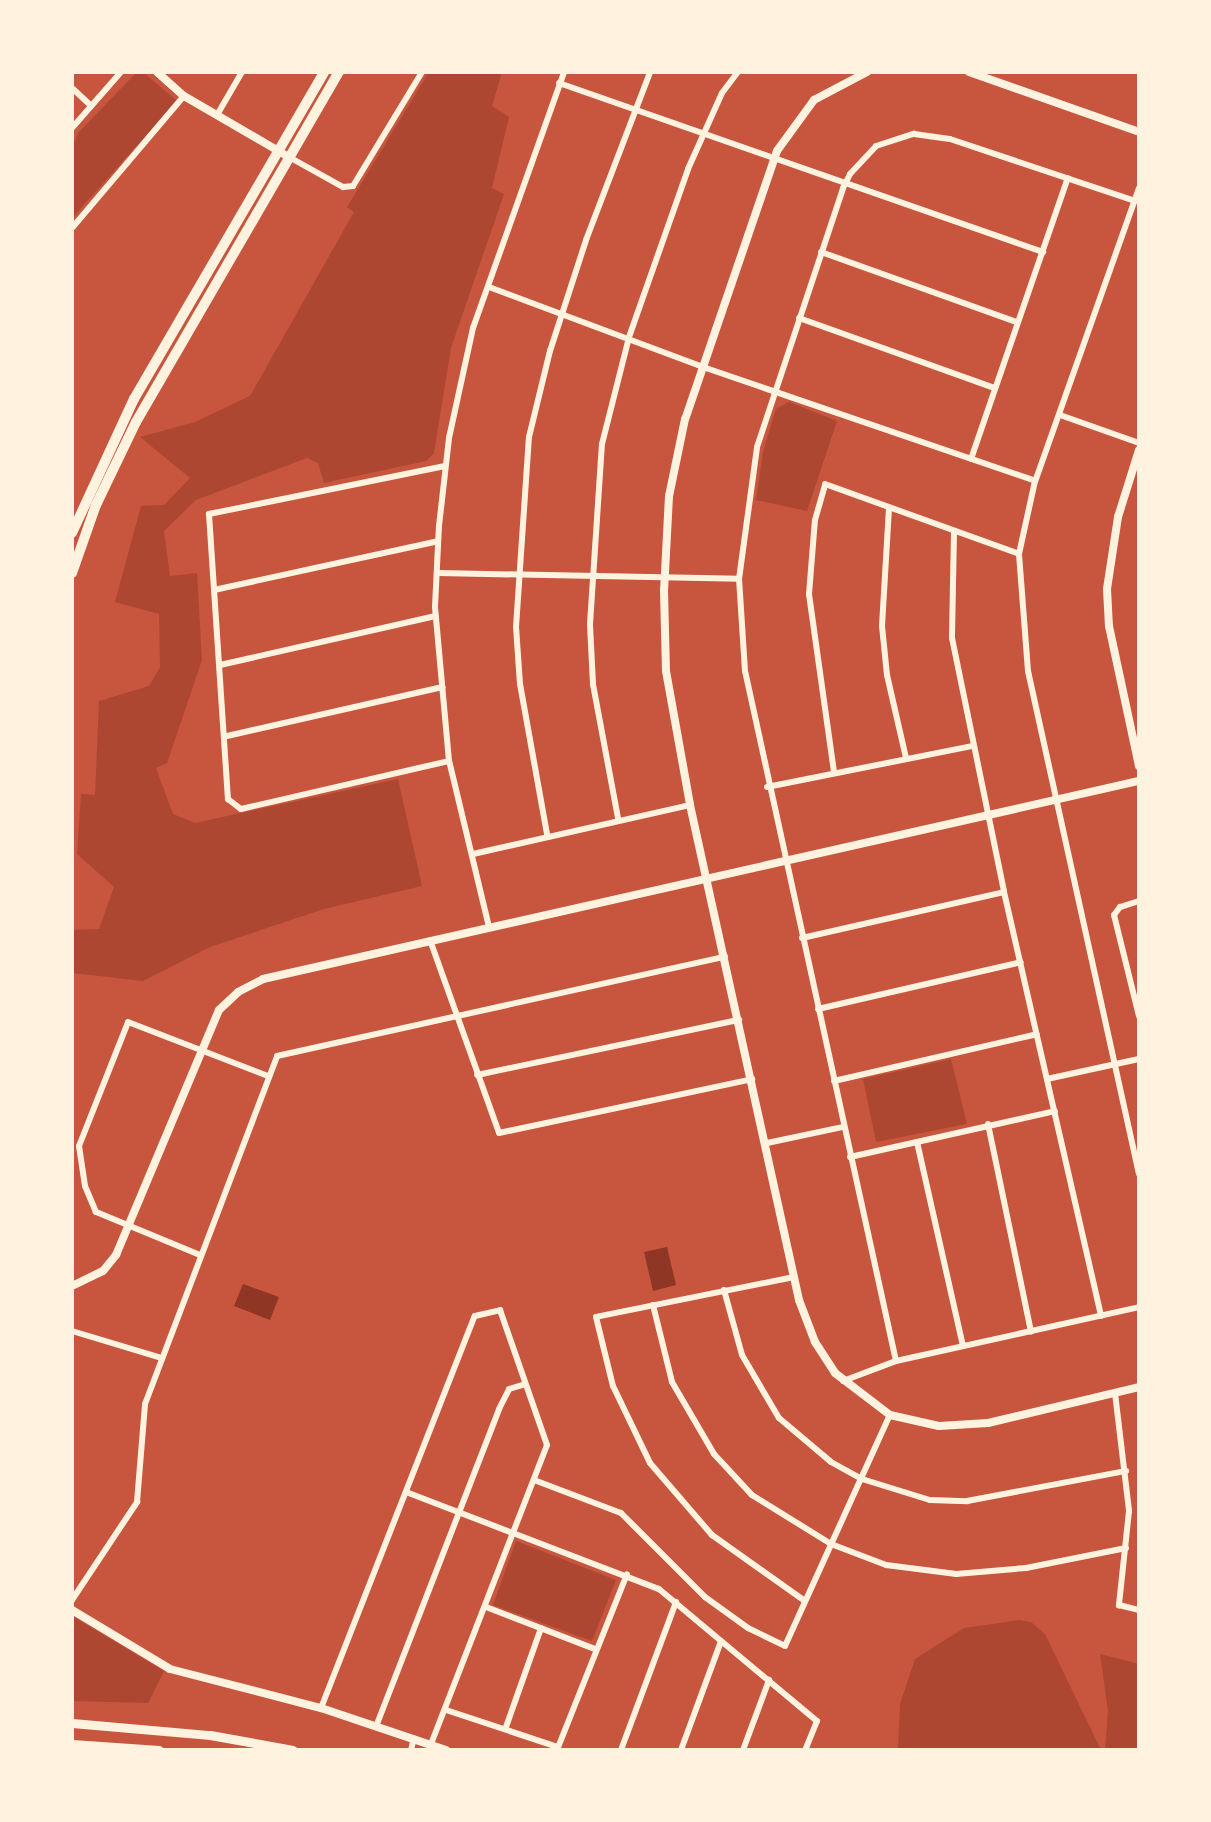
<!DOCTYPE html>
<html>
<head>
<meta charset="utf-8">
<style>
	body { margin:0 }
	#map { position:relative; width:1211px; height:1822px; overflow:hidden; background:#c8553d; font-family:"PT Sans Narrow",sans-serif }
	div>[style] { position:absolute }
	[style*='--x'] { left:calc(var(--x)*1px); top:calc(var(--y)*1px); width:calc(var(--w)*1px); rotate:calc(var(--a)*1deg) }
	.green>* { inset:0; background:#ae4732 }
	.water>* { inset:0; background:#8f3625 }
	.minor>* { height:6px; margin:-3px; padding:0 3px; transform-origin:3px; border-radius:3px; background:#fff3e0 }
	.tertiary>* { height:8px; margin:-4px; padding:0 4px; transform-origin:4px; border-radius:4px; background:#fff3e0 }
	.secondary>* { height:9px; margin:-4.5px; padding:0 4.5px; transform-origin:4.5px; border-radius:4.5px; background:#fff3e0 }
	.primary>* { height:10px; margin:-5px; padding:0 5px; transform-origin:5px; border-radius:5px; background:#fff3e0 }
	span { translate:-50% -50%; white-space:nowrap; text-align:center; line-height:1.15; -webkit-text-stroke:7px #fff3e0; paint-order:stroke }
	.frame { position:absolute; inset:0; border:74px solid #fff3e0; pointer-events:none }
</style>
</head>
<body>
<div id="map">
	<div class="green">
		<div style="clip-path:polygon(143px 72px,177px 101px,72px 218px,72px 148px,78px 133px,135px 74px)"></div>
		<div style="clip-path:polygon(429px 72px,502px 72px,492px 106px,509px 117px,492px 188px,504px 194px,451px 348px,434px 453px,426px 461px,324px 483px,318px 463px,307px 458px,196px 500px,164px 531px,170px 576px,197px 573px,202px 660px,167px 763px,156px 768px,173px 814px,195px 823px,398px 779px,422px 886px,324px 909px,210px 947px,143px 981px,72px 973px,72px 930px,99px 929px,114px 887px,77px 854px,81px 794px,95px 795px,99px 701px,149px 686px,160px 667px,159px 614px,115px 602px,141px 506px,164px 505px,190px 478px,140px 437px,195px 422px,250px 396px,354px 212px,347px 207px)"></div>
		<div style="clip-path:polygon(789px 402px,837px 421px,807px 511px,756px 500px,763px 452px,776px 409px)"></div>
		<div style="clip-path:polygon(951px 1059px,967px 1124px,876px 1142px,863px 1079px)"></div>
		<div style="clip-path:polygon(516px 1541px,616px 1580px,592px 1641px,493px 1605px)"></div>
		<div style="clip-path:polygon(72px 1616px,164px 1671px,148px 1703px,72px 1701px)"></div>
		<div style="clip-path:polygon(1019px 1620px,1031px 1622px,1045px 1634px,1101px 1750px,898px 1750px,900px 1704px,915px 1659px,964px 1628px)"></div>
		<div style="clip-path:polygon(1100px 1654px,1139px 1664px,1137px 1750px,1105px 1750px,1108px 1711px)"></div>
	</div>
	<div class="water">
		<div style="clip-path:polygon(667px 1247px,676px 1285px,653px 1291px,644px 1252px)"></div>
		<div style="clip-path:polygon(243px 1284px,279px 1297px,270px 1320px,234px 1306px)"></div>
	</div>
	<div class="minor">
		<div style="--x:559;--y:83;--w:513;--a:19.25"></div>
		<div style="--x:72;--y:88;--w:26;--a:43"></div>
		<div style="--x:217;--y:115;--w:50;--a:-59.8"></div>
		<div style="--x:72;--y:128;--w:74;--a:-48.8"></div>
		<div style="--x:289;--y:157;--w:62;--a:29.1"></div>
		<div style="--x:343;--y:187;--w:10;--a:-6"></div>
		<div style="--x:353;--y:186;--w:133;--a:-58.8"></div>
		<div style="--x:1139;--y:188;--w:311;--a:109.5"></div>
		<div style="--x:1035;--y:481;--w:75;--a:102.4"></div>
		<div style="--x:1019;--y:554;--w:117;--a:85.6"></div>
		<div style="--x:1028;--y:671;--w:515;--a:77.56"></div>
		<div style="--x:72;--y:228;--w:173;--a:-49.7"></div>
		<div style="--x:821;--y:252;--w:208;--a:19.7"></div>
		<div style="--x:489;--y:287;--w:225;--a:20.5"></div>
		<div style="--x:700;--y:366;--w:354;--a:18.9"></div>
		<div style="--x:799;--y:318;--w:208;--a:19.7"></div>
		<div style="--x:1060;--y:415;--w:84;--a:19.5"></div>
		<div style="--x:971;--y:459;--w:297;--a:-71"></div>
		<div style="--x:445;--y:466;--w:241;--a:168.5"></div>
		<div style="--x:209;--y:514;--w:286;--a:86.2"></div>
		<div style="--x:228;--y:799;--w:16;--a:38"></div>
		<div style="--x:241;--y:809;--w:213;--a:-13"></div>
		<div style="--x:889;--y:508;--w:118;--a:93.4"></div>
		<div style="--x:882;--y:626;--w:49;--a:84.2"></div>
		<div style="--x:887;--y:675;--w:85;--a:77.1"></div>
		<div style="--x:954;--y:532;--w:106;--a:91.1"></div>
		<div style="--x:952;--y:638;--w:259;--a:78.4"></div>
		<div style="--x:1004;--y:892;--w:435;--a:77.1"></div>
		<div style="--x:438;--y:573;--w:301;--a:1.1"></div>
		<div style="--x:214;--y:590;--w:229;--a:-12.3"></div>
		<div style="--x:220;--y:665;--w:221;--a:-12.8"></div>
		<div style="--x:227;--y:736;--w:221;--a:-12.8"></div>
		<div style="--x:834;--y:772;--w:180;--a:-98"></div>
		<div style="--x:809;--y:594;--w:74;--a:-85.4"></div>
		<div style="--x:815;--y:520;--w:37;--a:-74"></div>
		<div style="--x:825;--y:484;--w:206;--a:19.8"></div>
		<div style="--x:767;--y:787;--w:210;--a:-11.3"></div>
		<div style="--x:618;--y:818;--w:136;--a:-100.6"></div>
		<div style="--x:593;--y:684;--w:60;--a:-92.9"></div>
		<div style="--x:590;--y:624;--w:180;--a:-86.2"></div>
		<div style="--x:602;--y:444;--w:110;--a:-75.8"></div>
		<div style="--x:629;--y:337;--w:178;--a:-70.6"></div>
		<div style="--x:688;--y:169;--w:83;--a:-65.9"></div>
		<div style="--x:722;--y:93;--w:26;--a:-53"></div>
		<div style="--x:547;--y:834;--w:152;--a:-100.2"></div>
		<div style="--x:520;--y:684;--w:57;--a:-94"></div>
		<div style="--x:516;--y:627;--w:190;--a:-86.1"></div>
		<div style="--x:529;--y:437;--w:89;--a:-76.3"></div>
		<div style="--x:550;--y:351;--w:117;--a:-72"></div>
		<div style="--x:586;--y:240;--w:180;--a:-69.1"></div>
		<div style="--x:473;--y:854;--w:222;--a:-12.7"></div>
		<div style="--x:1139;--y:901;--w:20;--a:162"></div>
		<div style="--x:1120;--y:907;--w:10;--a:127"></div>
		<div style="--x:1114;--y:915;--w:104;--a:76.1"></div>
		<div style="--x:489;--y:927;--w:171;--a:-103.5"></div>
		<div style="--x:449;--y:761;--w:155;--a:-95.2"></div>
		<div style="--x:435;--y:607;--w:81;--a:-87.2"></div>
		<div style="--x:439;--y:526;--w:89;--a:-83.5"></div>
		<div style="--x:449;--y:438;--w:113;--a:-77.7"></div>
		<div style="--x:473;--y:328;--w:272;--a:-70.4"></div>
		<div style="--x:802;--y:938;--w:207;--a:-12.8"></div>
		<div style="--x:430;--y:940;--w:205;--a:70.3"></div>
		<div style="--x:499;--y:1133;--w:259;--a:-12"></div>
		<div style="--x:818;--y:1009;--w:208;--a:-13"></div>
		<div style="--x:477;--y:1075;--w:268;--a:-11.9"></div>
		<div style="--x:1047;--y:1079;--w:94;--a:-12.3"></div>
		<div style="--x:834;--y:1081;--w:208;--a:-13"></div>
		<div style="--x:988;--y:1124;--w:212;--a:78.3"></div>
		<div style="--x:917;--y:1142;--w:209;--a:77.3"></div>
		<div style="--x:767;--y:1143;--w:78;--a:-11.9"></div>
		<div style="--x:850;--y:1157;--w:210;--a:-12.6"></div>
		<div style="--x:200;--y:1255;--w:113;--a:-157.5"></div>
		<div style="--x:96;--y:1212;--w:28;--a:-113"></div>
		<div style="--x:85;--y:1186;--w:40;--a:-98.5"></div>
		<div style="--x:79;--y:1146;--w:133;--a:-68.4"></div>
		<div style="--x:128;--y:1022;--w:150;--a:21.1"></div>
		<div style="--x:794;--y:1277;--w:202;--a:168.6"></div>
		<div style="--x:596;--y:1317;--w:71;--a:76.2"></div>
		<div style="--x:613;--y:1386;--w:85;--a:64.3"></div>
		<div style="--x:650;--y:1463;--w:95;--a:49.3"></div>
		<div style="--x:712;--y:1535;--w:114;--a:35.4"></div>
		<div style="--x:724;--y:1290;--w:67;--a:74.5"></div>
		<div style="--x:742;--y:1355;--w:73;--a:59.6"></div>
		<div style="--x:779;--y:1418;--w:68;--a:40.2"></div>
		<div style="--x:831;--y:1462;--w:35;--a:29"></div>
		<div style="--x:862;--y:1479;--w:71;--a:17.2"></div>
		<div style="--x:930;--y:1500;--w:37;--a:2"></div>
		<div style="--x:967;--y:1501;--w:162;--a:-10.7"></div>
		<div style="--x:653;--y:1305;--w:79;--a:76.1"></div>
		<div style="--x:672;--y:1382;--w:83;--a:59.7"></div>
		<div style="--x:714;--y:1454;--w:56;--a:47.2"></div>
		<div style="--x:752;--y:1495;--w:93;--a:31.8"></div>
		<div style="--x:831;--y:1544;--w:59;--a:20.9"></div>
		<div style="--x:886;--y:1565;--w:71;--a:7.3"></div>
		<div style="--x:956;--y:1574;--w:70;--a:-4.9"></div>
		<div style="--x:1026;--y:1568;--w:102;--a:-11.3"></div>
		<div style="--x:72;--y:1331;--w:94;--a:16.7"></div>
		<div style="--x:896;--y:1361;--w:706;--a:-102.34"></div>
		<div style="--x:745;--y:671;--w:92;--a:-93.7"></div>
		<div style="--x:739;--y:579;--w:133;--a:-82.2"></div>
		<div style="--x:757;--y:447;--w:273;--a:-71.6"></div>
		<div style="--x:843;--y:188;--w:16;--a:-63"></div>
		<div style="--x:850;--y:174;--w:38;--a:-47"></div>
		<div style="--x:876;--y:146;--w:40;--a:-18"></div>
		<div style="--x:914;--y:134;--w:36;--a:8"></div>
		<div style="--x:950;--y:139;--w:195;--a:18.5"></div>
		<div style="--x:843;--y:1381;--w:57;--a:-20.7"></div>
		<div style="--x:896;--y:1361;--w:249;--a:-12.5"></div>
		<div style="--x:1115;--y:1393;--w:119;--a:83.2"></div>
		<div style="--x:1129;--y:1511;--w:95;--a:96.1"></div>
		<div style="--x:1119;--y:1605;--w:21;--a:14"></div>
		<div style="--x:534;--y:1480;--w:93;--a:20.8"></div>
		<div style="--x:621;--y:1513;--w:119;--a:45"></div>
		<div style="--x:705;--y:1597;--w:53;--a:35.8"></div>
		<div style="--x:748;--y:1628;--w:41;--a:25.9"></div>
		<div style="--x:785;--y:1646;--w:254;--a:-65.6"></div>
		<div style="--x:406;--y:1492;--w:271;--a:21"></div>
		<div style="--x:659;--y:1589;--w:206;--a:39.9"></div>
		<div style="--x:817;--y:1721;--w:31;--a:112"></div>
		<div style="--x:72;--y:1600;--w:118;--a:-56.4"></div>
		<div style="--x:137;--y:1502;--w:98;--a:-85.3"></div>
		<div style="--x:145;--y:1404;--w:372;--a:-69.2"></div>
		<div style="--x:277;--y:1056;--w:459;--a:-12.5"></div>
		<div style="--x:486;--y:1607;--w:117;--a:21.1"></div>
		<div style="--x:321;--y:1708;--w:421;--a:-68.6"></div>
		<div style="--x:475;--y:1316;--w:26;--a:-13"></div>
		<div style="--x:500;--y:1310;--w:143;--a:70.8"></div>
		<div style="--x:547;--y:1445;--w:321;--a:111.2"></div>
		<div style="--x:446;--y:1710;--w:118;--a:18.3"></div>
		<div style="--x:377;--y:1724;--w:338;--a:-68.8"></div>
		<div style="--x:499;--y:1409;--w:22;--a:-63"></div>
		<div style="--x:509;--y:1389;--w:17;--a:-17"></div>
		<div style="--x:506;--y:1727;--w:105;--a:-70.5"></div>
		<div style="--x:411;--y:1750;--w:12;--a:-76"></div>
		<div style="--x:557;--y:1750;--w:189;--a:-68.3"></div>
		<div style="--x:621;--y:1750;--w:158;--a:-69.6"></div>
		<div style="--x:681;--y:1750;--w:116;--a:-69.8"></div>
		<div style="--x:743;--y:1750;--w:75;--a:-69.6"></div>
	</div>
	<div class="tertiary">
		<div style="--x:157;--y:72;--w:36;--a:42"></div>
		<div style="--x:184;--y:96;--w:121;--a:30.2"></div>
		<div style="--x:867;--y:72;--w:60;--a:152.2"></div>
		<div style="--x:814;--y:100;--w:63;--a:126"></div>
		<div style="--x:777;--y:151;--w:283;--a:108.9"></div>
		<div style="--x:685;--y:419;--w:79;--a:101.7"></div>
		<div style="--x:669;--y:496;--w:94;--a:93"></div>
		<div style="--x:664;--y:590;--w:81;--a:88.6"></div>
		<div style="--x:666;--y:671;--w:136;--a:79.8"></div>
		<div style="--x:690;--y:805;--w:507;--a:77.58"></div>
		<div style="--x:799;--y:1300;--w:45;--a:69.1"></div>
		<div style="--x:815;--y:1342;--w:37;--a:57"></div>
		<div style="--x:835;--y:1373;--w:69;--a:37.4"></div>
		<div style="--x:890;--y:1415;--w:50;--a:12.7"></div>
		<div style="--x:939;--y:1426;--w:49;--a:-3.5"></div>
		<div style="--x:988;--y:1423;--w:155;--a:-13.4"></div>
		<div style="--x:969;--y:72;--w:180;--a:19.4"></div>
		<div style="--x:1139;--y:450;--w:70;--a:107.4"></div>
		<div style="--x:1118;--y:517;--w:73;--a:98.7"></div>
		<div style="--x:1107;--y:589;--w:37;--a:87"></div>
		<div style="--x:1109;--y:626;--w:143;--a:77.9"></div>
		<div style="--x:72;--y:1286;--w:34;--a:-26"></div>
		<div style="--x:103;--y:1271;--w:21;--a:-51"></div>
		<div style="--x:116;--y:1255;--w:266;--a:-67.2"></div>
		<div style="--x:219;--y:1010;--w:26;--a:-43"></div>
		<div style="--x:238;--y:992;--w:28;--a:-27"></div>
		<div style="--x:263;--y:979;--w:898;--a:-12.74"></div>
		<div style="--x:72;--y:1610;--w:114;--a:31"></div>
		<div style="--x:170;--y:1669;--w:156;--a:14.5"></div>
		<div style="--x:321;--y:1708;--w:132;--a:18.6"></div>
	</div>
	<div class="secondary">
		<div style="--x:72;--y:1723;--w:139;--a:5"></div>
		<div style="--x:210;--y:1735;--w:84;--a:10.2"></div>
		<div style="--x:72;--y:1744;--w:87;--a:3.9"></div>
	</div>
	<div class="primary">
		<div style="--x:72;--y:533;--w:148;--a:-65.2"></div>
		<div style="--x:134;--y:399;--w:378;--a:-59.8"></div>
		<div style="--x:72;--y:573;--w:72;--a:-70.6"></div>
		<div style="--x:96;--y:505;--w:92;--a:-64.3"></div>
		<div style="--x:136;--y:422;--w:405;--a:-59.9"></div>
	</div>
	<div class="frame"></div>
</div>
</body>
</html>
